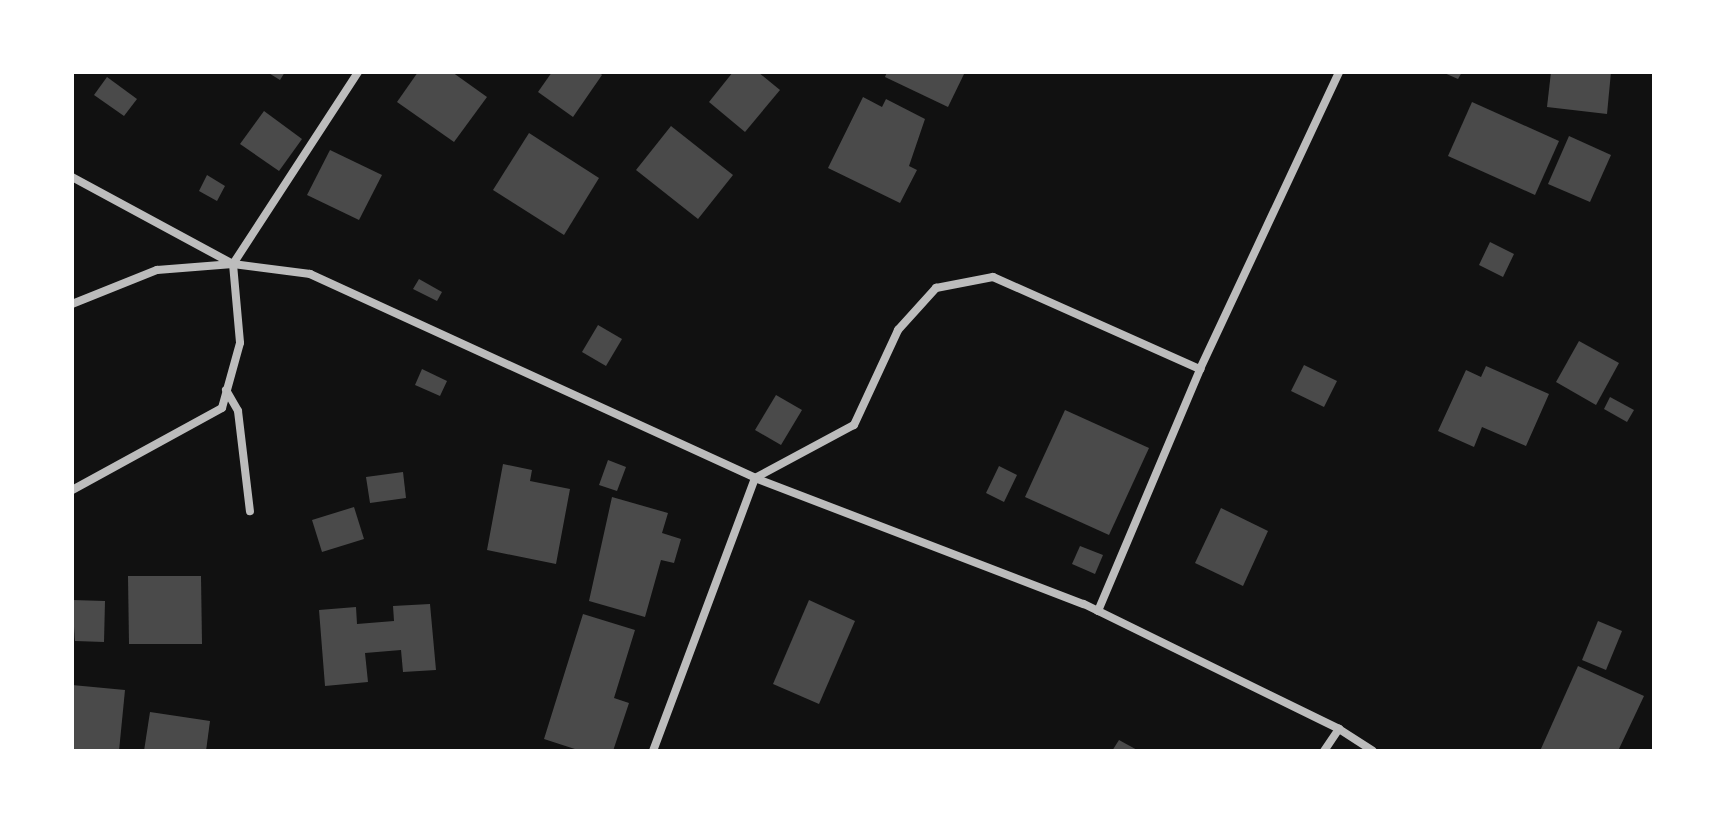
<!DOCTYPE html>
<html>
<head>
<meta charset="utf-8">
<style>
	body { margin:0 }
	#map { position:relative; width:1726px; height:823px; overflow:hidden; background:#111; font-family:Karla,sans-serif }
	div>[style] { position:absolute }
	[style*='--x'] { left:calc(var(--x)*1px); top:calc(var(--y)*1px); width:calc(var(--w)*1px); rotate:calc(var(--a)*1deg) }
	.building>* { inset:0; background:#4a4a4a }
	.minor>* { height:8px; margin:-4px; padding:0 4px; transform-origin:4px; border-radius:4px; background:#bcbcbc }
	span { translate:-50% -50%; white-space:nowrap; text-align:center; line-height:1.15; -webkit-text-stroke:8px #fff; paint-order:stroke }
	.frame { position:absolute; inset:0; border:74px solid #fff; pointer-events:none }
</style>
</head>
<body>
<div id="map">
	<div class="building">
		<div style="clip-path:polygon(267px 72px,285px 72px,280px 80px)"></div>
		<div style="clip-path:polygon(418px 72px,452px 72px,487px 97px,454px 142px,397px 102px)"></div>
		<div style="clip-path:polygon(552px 72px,599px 72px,602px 75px,573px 117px,538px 92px)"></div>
		<div style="clip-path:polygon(733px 72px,758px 72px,780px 90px,745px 132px,709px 102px)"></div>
		<div style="clip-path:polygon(887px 72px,965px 72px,948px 107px,885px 77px)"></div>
		<div style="clip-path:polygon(1442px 72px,1462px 72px,1458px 79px)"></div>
		<div style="clip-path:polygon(1551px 72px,1611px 72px,1607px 114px,1547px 107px)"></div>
		<div style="clip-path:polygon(107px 77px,137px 99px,124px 116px,94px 95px)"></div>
		<div style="clip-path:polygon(863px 97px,882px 107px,886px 99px,925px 119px,909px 166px,917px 170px,900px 203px,828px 168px)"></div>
		<div style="clip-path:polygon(1472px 102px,1559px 141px,1535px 195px,1448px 156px)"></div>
		<div style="clip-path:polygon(264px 111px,302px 139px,279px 171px,240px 144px)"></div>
		<div style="clip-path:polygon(671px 126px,733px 175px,698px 219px,636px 170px)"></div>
		<div style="clip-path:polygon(529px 133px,599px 178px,564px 235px,493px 190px)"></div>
		<div style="clip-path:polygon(1569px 136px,1611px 155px,1590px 202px,1548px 184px)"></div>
		<div style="clip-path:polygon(330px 150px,382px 175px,359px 220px,307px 195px)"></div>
		<div style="clip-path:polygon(207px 175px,225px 186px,217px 201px,199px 191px)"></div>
		<div style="clip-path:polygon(1490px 242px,1514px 254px,1503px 277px,1479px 265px)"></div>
		<div style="clip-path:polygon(419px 279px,442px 292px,437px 301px,413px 289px)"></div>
		<div style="clip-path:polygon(598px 325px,622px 339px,606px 366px,582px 352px)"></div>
		<div style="clip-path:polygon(1579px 341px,1619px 363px,1596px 405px,1556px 382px)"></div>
		<div style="clip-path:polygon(1304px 365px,1337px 381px,1324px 407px,1291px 391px)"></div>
		<div style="clip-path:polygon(1486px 366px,1549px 394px,1526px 446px,1482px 427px,1474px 447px,1438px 431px,1466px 370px,1481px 377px)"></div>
		<div style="clip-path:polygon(422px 369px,447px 381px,440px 396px,415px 385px)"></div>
		<div style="clip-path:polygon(776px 395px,802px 410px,781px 445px,755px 430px)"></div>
		<div style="clip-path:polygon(1610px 397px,1634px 410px,1627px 422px,1604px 409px)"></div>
		<div style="clip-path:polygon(1065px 410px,1149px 448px,1109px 535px,1025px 497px)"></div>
		<div style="clip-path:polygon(608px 460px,626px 467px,617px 491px,599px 485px)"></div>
		<div style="clip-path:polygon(503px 464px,532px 470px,530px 481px,570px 489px,556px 564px,487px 550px)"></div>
		<div style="clip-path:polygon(999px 466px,1017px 475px,1004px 502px,986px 493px)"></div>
		<div style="clip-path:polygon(403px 472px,406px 498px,370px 503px,366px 477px)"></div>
		<div style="clip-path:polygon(612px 497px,668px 513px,662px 533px,681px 539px,674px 563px,661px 560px,645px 617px,589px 601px)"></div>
		<div style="clip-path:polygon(354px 507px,364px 539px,322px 552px,312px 520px)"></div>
		<div style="clip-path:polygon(1221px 508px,1268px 531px,1243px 586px,1195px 563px)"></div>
		<div style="clip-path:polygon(1080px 546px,1103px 555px,1095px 574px,1072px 564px)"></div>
		<div style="clip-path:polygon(128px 576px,201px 576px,202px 644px,129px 644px)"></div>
		<div style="clip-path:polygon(72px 600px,105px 601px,104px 642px,75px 641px)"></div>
		<div style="clip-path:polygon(809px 600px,855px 621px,819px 704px,773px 684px)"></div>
		<div style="clip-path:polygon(430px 604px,436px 670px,403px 672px,401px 650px,365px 653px,368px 682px,325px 686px,319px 610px,356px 607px,357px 624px,394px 621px,393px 606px)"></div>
		<div style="clip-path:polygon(583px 614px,635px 630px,614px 698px,629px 703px,613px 751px,581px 751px,544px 739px)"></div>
		<div style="clip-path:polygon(1598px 621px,1622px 631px,1606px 670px,1582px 660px)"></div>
		<div style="clip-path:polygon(1578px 666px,1644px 696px,1618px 751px,1540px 751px)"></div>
		<div style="clip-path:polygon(72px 685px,125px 690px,119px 751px,72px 751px)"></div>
		<div style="clip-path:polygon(150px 712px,210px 721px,206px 751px,144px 751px)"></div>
		<div style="clip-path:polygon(1119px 740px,1139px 751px,1112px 751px)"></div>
	</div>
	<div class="minor">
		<div style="--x:72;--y:177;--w:183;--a:28.4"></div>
		<div style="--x:233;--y:264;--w:78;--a:7.4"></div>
		<div style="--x:310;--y:274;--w:490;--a:24.6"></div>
		<div style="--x:755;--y:478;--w:352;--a:21"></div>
		<div style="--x:1084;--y:604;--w:284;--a:26.1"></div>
		<div style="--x:1339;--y:729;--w:40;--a:32.9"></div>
		<div style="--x:233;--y:264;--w:229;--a:-56.9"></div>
		<div style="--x:72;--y:304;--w:92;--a:-21.8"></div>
		<div style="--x:157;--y:270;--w:76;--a:-4.5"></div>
		<div style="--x:233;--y:264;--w:79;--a:84.9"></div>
		<div style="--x:240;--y:343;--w:67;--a:105.5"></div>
		<div style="--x:222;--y:408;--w:171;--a:151.3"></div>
		<div style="--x:226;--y:390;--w:24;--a:60"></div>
		<div style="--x:238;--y:411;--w:101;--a:83.2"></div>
		<div style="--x:1098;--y:611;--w:263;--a:-67.1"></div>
		<div style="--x:1200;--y:369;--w:328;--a:-64.9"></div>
		<div style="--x:653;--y:751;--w:291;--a:-69.5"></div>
		<div style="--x:755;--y:478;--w:112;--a:-28.2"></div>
		<div style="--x:854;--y:425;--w:105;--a:-65.1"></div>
		<div style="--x:898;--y:330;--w:57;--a:-47.9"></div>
		<div style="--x:936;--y:288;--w:58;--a:-10.9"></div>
		<div style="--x:993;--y:277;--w:227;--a:24"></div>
		<div style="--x:1324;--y:751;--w:27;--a:-56"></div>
	</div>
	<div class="frame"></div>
</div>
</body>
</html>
